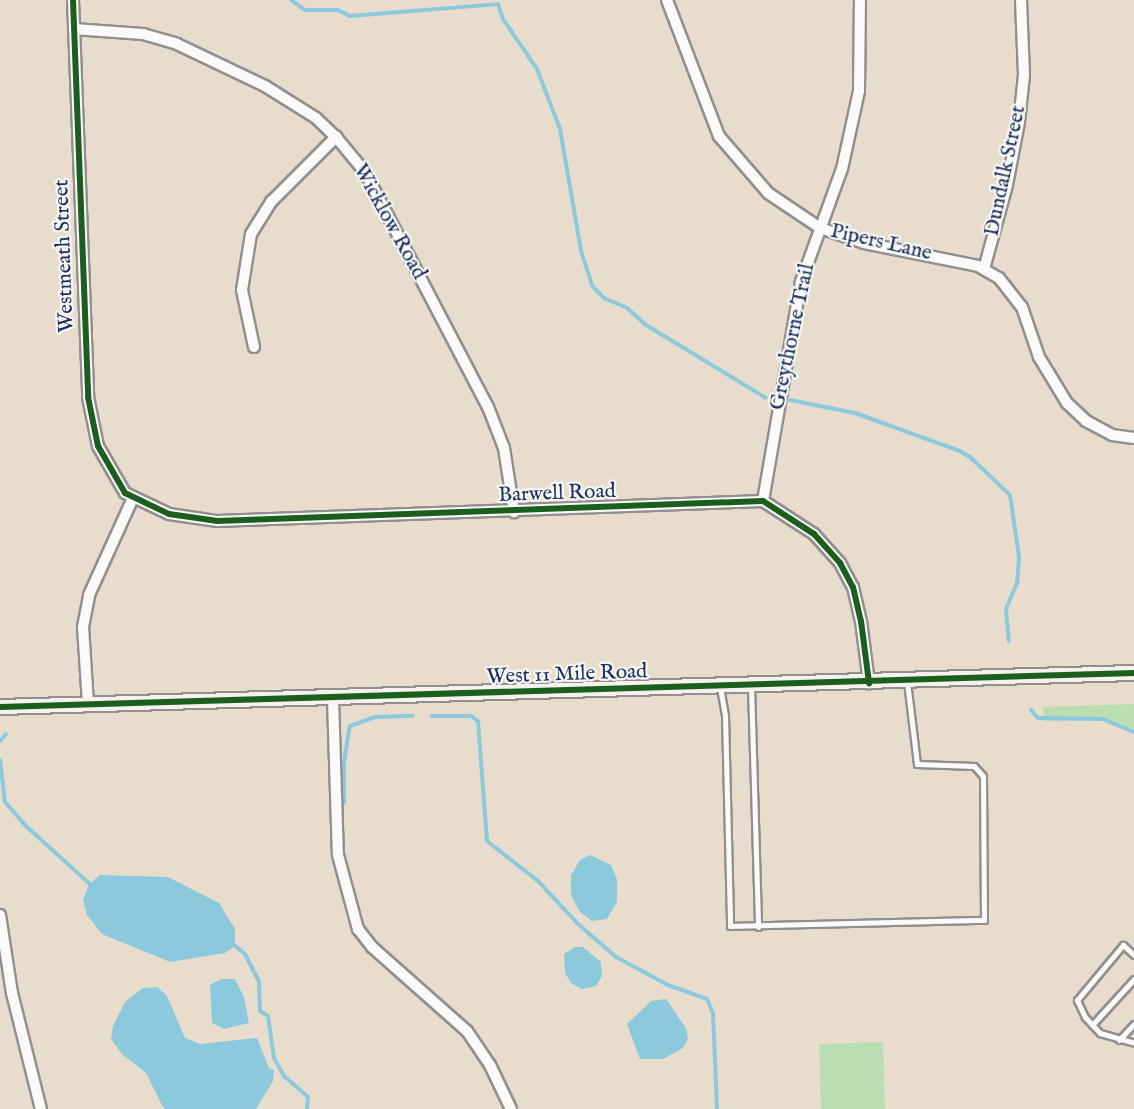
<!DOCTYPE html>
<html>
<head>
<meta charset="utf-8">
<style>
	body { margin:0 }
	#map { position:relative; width:1134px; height:1109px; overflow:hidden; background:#e8ddcd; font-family:"IM FELL English",serif }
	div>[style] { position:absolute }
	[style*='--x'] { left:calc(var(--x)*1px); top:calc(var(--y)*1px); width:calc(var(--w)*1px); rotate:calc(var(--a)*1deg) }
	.green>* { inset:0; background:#badeb2 }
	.water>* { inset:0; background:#8cc9dc }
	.stream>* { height:4px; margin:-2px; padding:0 2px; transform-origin:2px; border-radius:2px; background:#8cc9dc }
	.roads { filter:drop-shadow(2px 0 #928f8f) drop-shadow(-2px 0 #928f8f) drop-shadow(0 2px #928f8f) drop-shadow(0 -2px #928f8f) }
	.lane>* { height:5px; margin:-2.5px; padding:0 2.5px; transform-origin:2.5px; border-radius:2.5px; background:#fcfaf8 }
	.street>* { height:10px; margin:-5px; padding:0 5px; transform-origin:5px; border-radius:5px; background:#fcfaf8 }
	.secondary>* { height:14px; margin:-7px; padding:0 7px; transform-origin:7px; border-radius:7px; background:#f6f1ec }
	.cycleway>* { height:6px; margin:-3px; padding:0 3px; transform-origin:3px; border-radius:3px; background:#1b5e20 }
	span { translate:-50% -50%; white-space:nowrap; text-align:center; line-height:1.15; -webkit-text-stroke:4.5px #f6f6f2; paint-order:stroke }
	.street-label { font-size:21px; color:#1b2f5e }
</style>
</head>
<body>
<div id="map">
	<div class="green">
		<div style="clip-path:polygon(1134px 704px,1134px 730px,1099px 720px,1044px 721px,1043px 707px)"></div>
		<div style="clip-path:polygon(883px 1042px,885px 1109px,821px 1109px,819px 1044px)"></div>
	</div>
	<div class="water">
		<div style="clip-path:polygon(590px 855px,611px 865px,617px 879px,617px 902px,607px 919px,592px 921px,580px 912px,571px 895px,571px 875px,580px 860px)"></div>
		<div style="clip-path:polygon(100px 875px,168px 877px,219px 903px,235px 929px,235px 946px,225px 953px,170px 962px,102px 934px,87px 915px,83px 900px,89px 884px)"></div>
		<div style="clip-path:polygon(575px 947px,583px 947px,601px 962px,602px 976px,596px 986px,582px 989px,571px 983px,565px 973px,564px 954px)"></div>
		<div style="clip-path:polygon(221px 979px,235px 979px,244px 997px,249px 1023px,224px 1029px,212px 1023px,210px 985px)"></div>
		<div style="clip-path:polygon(157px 987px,167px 996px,185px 1038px,200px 1044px,257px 1038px,269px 1068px,274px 1070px,273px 1081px,256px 1109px,165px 1109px,162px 1105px,146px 1073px,122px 1054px,111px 1039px,113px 1026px,125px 1002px,143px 988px)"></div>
		<div style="clip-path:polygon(666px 999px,686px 1028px,688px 1039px,683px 1048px,663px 1059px,640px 1059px,627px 1024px,651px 1001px)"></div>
	</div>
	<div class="stream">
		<div style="--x:291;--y:0;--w:17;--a:36"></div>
		<div style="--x:305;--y:10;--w:33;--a:0"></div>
		<div style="--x:338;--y:10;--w:13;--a:27"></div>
		<div style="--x:350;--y:16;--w:148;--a:-4.6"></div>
		<div style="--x:498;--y:4;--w:16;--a:72"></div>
		<div style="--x:503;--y:19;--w:60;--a:55.8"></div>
		<div style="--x:537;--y:69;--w:64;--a:69"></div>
		<div style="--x:560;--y:129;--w:124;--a:80.2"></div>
		<div style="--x:581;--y:251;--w:38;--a:72"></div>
		<div style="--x:593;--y:287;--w:16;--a:45"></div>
		<div style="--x:604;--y:298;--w:25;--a:23"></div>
		<div style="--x:627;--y:308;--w:25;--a:42"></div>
		<div style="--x:646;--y:325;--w:140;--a:31.3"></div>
		<div style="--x:790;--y:400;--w:66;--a:11.3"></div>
		<div style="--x:855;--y:413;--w:112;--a:19.9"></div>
		<div style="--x:960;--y:451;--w:12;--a:31"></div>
		<div style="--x:970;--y:457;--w:55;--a:43.5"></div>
		<div style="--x:1010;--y:495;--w:63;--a:81.7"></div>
		<div style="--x:1019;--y:557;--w:26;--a:94"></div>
		<div style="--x:1017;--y:583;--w:28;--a:113"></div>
		<div style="--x:1006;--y:609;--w:32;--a:85"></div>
		<div style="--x:1031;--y:710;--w:11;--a:49"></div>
		<div style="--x:1038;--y:718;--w:65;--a:0.9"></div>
		<div style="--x:1103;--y:719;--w:34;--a:23"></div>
		<div style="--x:432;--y:716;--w:39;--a:0"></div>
		<div style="--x:471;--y:716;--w:9;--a:36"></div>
		<div style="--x:478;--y:721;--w:120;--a:85.7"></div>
		<div style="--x:487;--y:841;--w:65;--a:38.1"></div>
		<div style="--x:538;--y:881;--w:59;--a:47.1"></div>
		<div style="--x:578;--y:924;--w:50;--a:41"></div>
		<div style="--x:616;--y:957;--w:59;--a:28.3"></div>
		<div style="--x:668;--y:985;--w:41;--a:19.7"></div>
		<div style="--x:707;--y:999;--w:15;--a:67"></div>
		<div style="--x:713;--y:1013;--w:96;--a:87.6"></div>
		<div style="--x:0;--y:741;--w:9;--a:-49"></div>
		<div style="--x:0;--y:760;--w:42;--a:83.2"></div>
		<div style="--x:5;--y:802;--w:33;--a:49"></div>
		<div style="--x:27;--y:827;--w:88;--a:42.2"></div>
		<div style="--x:344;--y:803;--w:41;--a:-90"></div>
		<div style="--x:344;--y:762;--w:36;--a:-81"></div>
		<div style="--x:350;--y:726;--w:27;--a:-20"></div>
		<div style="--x:375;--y:717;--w:38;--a:-2"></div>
		<div style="--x:233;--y:944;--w:16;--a:40"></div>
		<div style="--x:245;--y:954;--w:31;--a:63"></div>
		<div style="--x:259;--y:982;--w:29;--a:88"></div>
		<div style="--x:260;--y:1011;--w:9;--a:32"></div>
		<div style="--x:268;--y:1016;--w:42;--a:81.9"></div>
		<div style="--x:274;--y:1058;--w:21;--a:61"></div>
		<div style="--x:284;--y:1076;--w:32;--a:41"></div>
		<div style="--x:308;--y:1097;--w:12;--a:95"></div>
	</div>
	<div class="roads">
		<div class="lane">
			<div style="--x:751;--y:686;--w:241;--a:88.3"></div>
			<div style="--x:720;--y:687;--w:28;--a:80"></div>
			<div style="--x:725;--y:715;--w:211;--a:88.6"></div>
			<div style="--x:730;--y:926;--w:254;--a:-1.4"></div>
			<div style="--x:984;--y:920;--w:144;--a:-90.4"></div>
			<div style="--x:983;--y:776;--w:13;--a:-132"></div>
			<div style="--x:974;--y:766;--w:57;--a:-178"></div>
			<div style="--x:917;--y:764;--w:84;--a:-96.9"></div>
			<div style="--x:1134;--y:955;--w:15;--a:-138"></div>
			<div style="--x:1123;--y:945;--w:72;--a:129.9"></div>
			<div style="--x:1077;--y:1000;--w:19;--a:65"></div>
			<div style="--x:1085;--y:1017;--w:22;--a:47"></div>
			<div style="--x:1100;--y:1033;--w:35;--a:16"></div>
			<div style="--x:1092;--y:1025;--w:62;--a:-47.6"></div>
			<div style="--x:1119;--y:1040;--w:22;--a:-47"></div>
		</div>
		<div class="street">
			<div style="--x:73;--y:0;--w:397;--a:87.8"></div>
			<div style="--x:88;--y:397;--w:50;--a:78.5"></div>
			<div style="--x:98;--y:446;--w:54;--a:60.1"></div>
			<div style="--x:125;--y:493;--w:49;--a:25.5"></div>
			<div style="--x:169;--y:514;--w:49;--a:8.3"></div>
			<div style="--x:217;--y:521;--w:546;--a:-2.1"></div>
			<div style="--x:763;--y:501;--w:61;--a:32.9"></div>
			<div style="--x:814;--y:534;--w:39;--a:48"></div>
			<div style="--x:840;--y:563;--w:27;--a:62"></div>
			<div style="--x:853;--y:587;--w:35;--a:77"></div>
			<div style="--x:861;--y:621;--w:63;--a:82.6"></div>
			<div style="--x:667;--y:0;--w:146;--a:69.1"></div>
			<div style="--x:719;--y:136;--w:75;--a:49.3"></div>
			<div style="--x:768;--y:193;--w:63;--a:33.9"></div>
			<div style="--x:820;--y:228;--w:46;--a:18.8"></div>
			<div style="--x:864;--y:243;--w:116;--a:11.4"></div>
			<div style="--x:978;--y:266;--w:24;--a:30"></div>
			<div style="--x:999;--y:278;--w:37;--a:52"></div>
			<div style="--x:1022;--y:307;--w:53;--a:71.2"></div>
			<div style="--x:1039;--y:357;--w:54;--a:58.7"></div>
			<div style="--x:1067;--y:403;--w:26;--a:43"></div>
			<div style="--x:1086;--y:421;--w:30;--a:28"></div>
			<div style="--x:1112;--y:435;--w:22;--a:8"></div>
			<div style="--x:74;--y:29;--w:69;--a:4.1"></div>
			<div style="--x:143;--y:34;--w:35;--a:16"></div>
			<div style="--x:177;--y:44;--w:98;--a:25.5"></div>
			<div style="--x:265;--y:86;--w:60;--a:32.1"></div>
			<div style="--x:316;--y:118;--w:28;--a:44"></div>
			<div style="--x:336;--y:137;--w:45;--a:50.4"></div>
			<div style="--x:365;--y:172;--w:265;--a:62.4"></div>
			<div style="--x:488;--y:407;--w:44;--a:68.7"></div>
			<div style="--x:504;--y:448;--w:65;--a:81.1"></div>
			<div style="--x:984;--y:269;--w:87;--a:-74.7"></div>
			<div style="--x:1007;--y:185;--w:64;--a:-79.2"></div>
			<div style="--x:1019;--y:122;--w:47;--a:-83.9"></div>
			<div style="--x:1024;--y:75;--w:75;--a:-92.3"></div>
			<div style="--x:254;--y:347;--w:58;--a:-101.9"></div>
			<div style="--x:242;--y:290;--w:57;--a:-80.9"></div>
			<div style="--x:251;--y:234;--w:39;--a:-58"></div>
			<div style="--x:272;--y:201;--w:91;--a:-45"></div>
			<div style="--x:763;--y:501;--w:222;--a:-80.2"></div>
			<div style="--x:801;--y:282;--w:120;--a:-70.1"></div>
			<div style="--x:842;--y:169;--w:80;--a:-77.7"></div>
			<div style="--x:859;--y:91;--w:91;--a:-89.4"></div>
			<div style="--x:333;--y:699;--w:156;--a:88.2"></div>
			<div style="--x:338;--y:855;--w:77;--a:74.9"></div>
			<div style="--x:358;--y:929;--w:23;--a:52"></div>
			<div style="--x:372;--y:947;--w:127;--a:41.5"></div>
			<div style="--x:467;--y:1031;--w:41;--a:55.9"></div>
			<div style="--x:490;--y:1065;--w:49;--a:64.5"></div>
			<div style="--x:88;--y:704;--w:77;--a:-93.7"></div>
			<div style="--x:83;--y:627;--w:33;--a:-79"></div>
			<div style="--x:89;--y:595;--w:107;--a:-65.6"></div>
			<div style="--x:0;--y:915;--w:79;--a:81.3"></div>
			<div style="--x:12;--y:993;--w:120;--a:76"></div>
		</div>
		<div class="secondary">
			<div style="--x:0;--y:707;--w:1135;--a:-1.72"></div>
		</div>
	</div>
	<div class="cycleway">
		<div style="--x:73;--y:0;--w:397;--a:87.8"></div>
		<div style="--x:88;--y:397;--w:50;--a:78.5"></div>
		<div style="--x:98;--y:446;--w:54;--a:60.1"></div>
		<div style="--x:125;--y:493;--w:49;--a:25.5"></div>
		<div style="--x:169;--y:514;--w:49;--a:8.3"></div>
		<div style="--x:217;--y:521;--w:546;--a:-2.1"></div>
		<div style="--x:763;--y:501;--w:61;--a:32.9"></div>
		<div style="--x:814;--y:534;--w:39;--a:48"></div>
		<div style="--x:840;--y:563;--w:27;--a:62"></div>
		<div style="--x:853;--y:587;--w:35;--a:77"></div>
		<div style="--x:861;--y:621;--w:63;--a:82.6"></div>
		<div style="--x:0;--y:707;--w:1135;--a:-1.72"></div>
	</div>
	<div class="street-label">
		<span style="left:1006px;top:171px;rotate:-78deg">Dundalk Street</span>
		<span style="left:389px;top:222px;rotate:61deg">Wicklow Road</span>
		<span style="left:881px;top:243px;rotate:13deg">Pipers Lane</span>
		<span style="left:65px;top:256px;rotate:-92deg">Westmeath Street</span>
		<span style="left:793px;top:337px;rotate:-78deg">Greythorne Trail</span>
		<span style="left:557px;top:494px;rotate:-2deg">Barwell Road</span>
		<span style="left:567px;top:675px;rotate:-2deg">West 11 Mile Road</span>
	</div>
</div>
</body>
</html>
